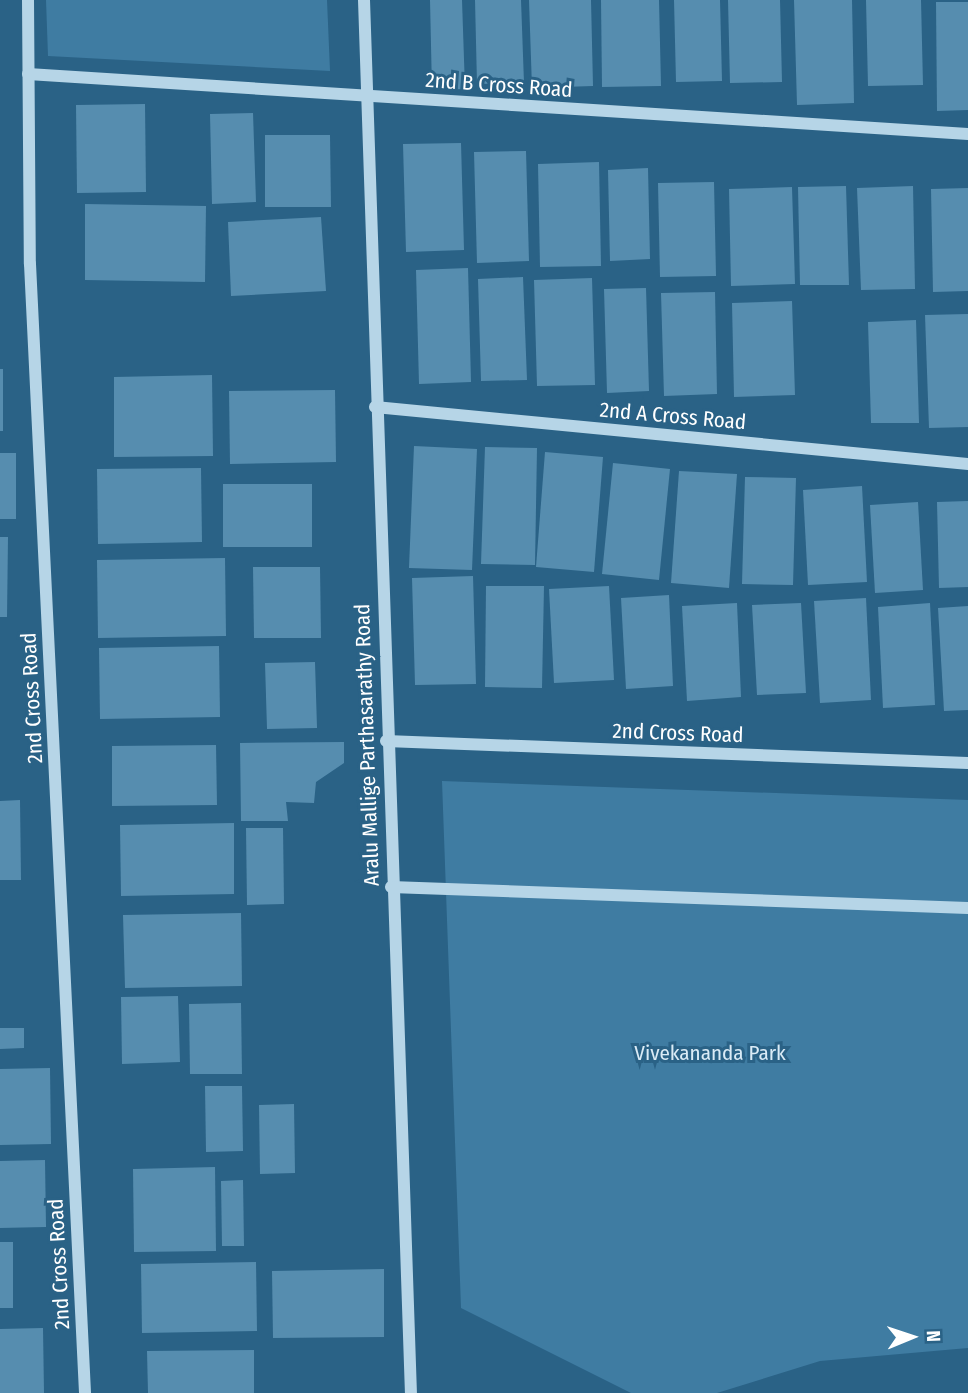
<!DOCTYPE html>
<html>
<head>
<meta charset="utf-8">
<style>
	body { margin:0 }
	#map { position:relative; width:968px; height:1393px; overflow:hidden; background:#2a6286; font-family:"Fira Sans Condensed",sans-serif }
	div>[style] { position:absolute }
	[style*='--x'] { left:calc(var(--x)*1px); top:calc(var(--y)*1px); width:calc(var(--w)*1px); rotate:calc(var(--a)*1deg) }
	.green>* { inset:0; background:#3f7ca2 }
	.building>* { inset:0; background:#568daf }
	.minor>* { height:12px; margin:-6px; padding:0 6px; transform-origin:6px; border-radius:6px; background:#b6d5e7 }
	span { translate:-50% -50%; white-space:nowrap; text-align:center; line-height:1.15; -webkit-text-stroke:6px #2a6286; paint-order:stroke }
	.street-label { font-size:21px; color:#fff }
	.park-label { font-size:21px; color:#daebf6 }
	.north { position:absolute; left:877px; top:1302px; width:70px; height:70px; -webkit-text-stroke:5px #2a6286; paint-order:stroke; rotate:88deg; font-size:19px; font-weight:700; line-height:28px; text-align:center; color:#fff }
	.north::after { content:''; display:block; margin:auto; width:24px; height:32px; background:#fff; clip-path:polygon(50% 0,100% 100%,50% 72%,0 100%) }
</style>
</head>
<body>
<div id="map">
	<div class="green">
		<div style="clip-path:polygon(46px 0,327px 0,330px 71px,48px 56px)"></div>
		<div style="clip-path:polygon(442px 781px,968px 800px,968px 1348px,820px 1361px,717px 1393px,631px 1393px,461px 1308px)"></div>
	</div>
	<div class="building">
		<div style="clip-path:polygon(430px 0,462px 0,465px 89px,432px 90px)"></div>
		<div style="clip-path:polygon(475px 0,521px 0,524px 83px,477px 84px)"></div>
		<div style="clip-path:polygon(529px 0,591px 0,593px 86px,532px 88px)"></div>
		<div style="clip-path:polygon(601px 0,659px 0,661px 86px,602px 87px)"></div>
		<div style="clip-path:polygon(674px 0,720px 0,722px 81px,676px 82px)"></div>
		<div style="clip-path:polygon(728px 0,780px 0,782px 82px,730px 83px)"></div>
		<div style="clip-path:polygon(794px 0,852px 0,854px 103px,797px 105px)"></div>
		<div style="clip-path:polygon(866px 0,921px 0,923px 85px,868px 86px)"></div>
		<div style="clip-path:polygon(936px 2px,968px 2px,968px 110px,937px 111px)"></div>
		<div style="clip-path:polygon(145px 104px,146px 192px,77px 193px,76px 105px)"></div>
		<div style="clip-path:polygon(253px 113px,256px 202px,212px 204px,210px 114px)"></div>
		<div style="clip-path:polygon(265px 135px,330px 135px,331px 207px,265px 207px)"></div>
		<div style="clip-path:polygon(461px 143px,464px 250px,406px 252px,403px 144px)"></div>
		<div style="clip-path:polygon(526px 151px,529px 261px,477px 263px,474px 152px)"></div>
		<div style="clip-path:polygon(599px 162px,601px 266px,540px 267px,538px 164px)"></div>
		<div style="clip-path:polygon(648px 168px,650px 259px,610px 261px,608px 170px)"></div>
		<div style="clip-path:polygon(714px 182px,716px 276px,660px 277px,658px 183px)"></div>
		<div style="clip-path:polygon(846px 186px,849px 285px,800px 285px,798px 187px)"></div>
		<div style="clip-path:polygon(913px 186px,915px 289px,861px 290px,857px 188px)"></div>
		<div style="clip-path:polygon(792px 187px,795px 284px,731px 286px,729px 189px)"></div>
		<div style="clip-path:polygon(968px 188px,968px 291px,933px 292px,931px 189px)"></div>
		<div style="clip-path:polygon(85px 204px,206px 206px,205px 282px,85px 280px)"></div>
		<div style="clip-path:polygon(321px 217px,326px 291px,231px 296px,228px 222px)"></div>
		<div style="clip-path:polygon(468px 268px,471px 382px,419px 384px,416px 270px)"></div>
		<div style="clip-path:polygon(523px 277px,527px 380px,481px 381px,478px 279px)"></div>
		<div style="clip-path:polygon(592px 278px,595px 385px,537px 386px,534px 280px)"></div>
		<div style="clip-path:polygon(646px 288px,649px 391px,607px 393px,604px 289px)"></div>
		<div style="clip-path:polygon(715px 292px,717px 394px,664px 396px,661px 293px)"></div>
		<div style="clip-path:polygon(792px 301px,795px 395px,734px 397px,732px 303px)"></div>
		<div style="clip-path:polygon(968px 314px,968px 427px,929px 428px,925px 315px)"></div>
		<div style="clip-path:polygon(916px 320px,919px 423px,871px 423px,868px 322px)"></div>
		<div style="clip-path:polygon(0 369px,3px 369px,3px 431px,0 431px)"></div>
		<div style="clip-path:polygon(212px 375px,213px 456px,114px 457px,114px 377px)"></div>
		<div style="clip-path:polygon(335px 390px,336px 462px,230px 464px,229px 391px)"></div>
		<div style="clip-path:polygon(414px 446px,477px 449px,472px 570px,409px 568px)"></div>
		<div style="clip-path:polygon(485px 447px,537px 448px,535px 565px,481px 564px)"></div>
		<div style="clip-path:polygon(545px 452px,603px 457px,594px 572px,536px 567px)"></div>
		<div style="clip-path:polygon(0 453px,16px 453px,16px 519px,0 519px)"></div>
		<div style="clip-path:polygon(613px 463px,670px 469px,659px 580px,602px 574px)"></div>
		<div style="clip-path:polygon(201px 468px,202px 542px,98px 544px,97px 469px)"></div>
		<div style="clip-path:polygon(679px 471px,737px 474px,729px 588px,671px 583px)"></div>
		<div style="clip-path:polygon(745px 477px,796px 478px,793px 585px,742px 584px)"></div>
		<div style="clip-path:polygon(223px 484px,312px 484px,312px 547px,223px 547px)"></div>
		<div style="clip-path:polygon(862px 486px,867px 582px,808px 585px,803px 490px)"></div>
		<div style="clip-path:polygon(968px 501px,968px 587px,939px 588px,937px 502px)"></div>
		<div style="clip-path:polygon(918px 502px,923px 590px,875px 593px,870px 505px)"></div>
		<div style="clip-path:polygon(0 537px,8px 537px,7px 617px,0 617px)"></div>
		<div style="clip-path:polygon(225px 558px,226px 636px,98px 638px,97px 560px)"></div>
		<div style="clip-path:polygon(253px 567px,320px 567px,321px 638px,254px 638px)"></div>
		<div style="clip-path:polygon(473px 576px,476px 684px,415px 685px,412px 578px)"></div>
		<div style="clip-path:polygon(486px 586px,544px 586px,542px 688px,485px 687px)"></div>
		<div style="clip-path:polygon(609px 586px,614px 680px,554px 683px,549px 589px)"></div>
		<div style="clip-path:polygon(669px 595px,673px 686px,626px 689px,621px 598px)"></div>
		<div style="clip-path:polygon(866px 598px,871px 700px,820px 703px,814px 601px)"></div>
		<div style="clip-path:polygon(737px 603px,741px 697px,687px 701px,682px 606px)"></div>
		<div style="clip-path:polygon(801px 603px,806px 693px,757px 695px,752px 605px)"></div>
		<div style="clip-path:polygon(930px 603px,935px 705px,883px 708px,878px 607px)"></div>
		<div style="clip-path:polygon(968px 606px,968px 710px,944px 711px,938px 608px)"></div>
		<div style="clip-path:polygon(219px 646px,220px 717px,100px 719px,99px 648px)"></div>
		<div style="clip-path:polygon(315px 662px,317px 728px,267px 729px,265px 663px)"></div>
		<div style="clip-path:polygon(344px 742px,344px 763px,316px 782px,314px 803px,286px 802px,288px 821px,241px 821px,240px 743px)"></div>
		<div style="clip-path:polygon(216px 745px,217px 805px,112px 806px,112px 746px)"></div>
		<div style="clip-path:polygon(20px 800px,21px 880px,0 880px,0 801px)"></div>
		<div style="clip-path:polygon(234px 823px,234px 894px,121px 896px,120px 825px)"></div>
		<div style="clip-path:polygon(246px 828px,283px 828px,284px 904px,247px 905px)"></div>
		<div style="clip-path:polygon(241px 913px,242px 986px,125px 988px,123px 915px)"></div>
		<div style="clip-path:polygon(178px 996px,180px 1062px,122px 1064px,121px 997px)"></div>
		<div style="clip-path:polygon(241px 1003px,242px 1074px,190px 1074px,189px 1004px)"></div>
		<div style="clip-path:polygon(0 1028px,24px 1028px,24px 1048px,0 1049px)"></div>
		<div style="clip-path:polygon(50px 1068px,51px 1144px,0 1145px,0 1069px)"></div>
		<div style="clip-path:polygon(205px 1086px,242px 1086px,243px 1151px,206px 1152px)"></div>
		<div style="clip-path:polygon(294px 1104px,295px 1173px,260px 1174px,259px 1105px)"></div>
		<div style="clip-path:polygon(45px 1160px,46px 1227px,0 1228px,0 1161px)"></div>
		<div style="clip-path:polygon(215px 1167px,216px 1251px,134px 1252px,133px 1169px)"></div>
		<div style="clip-path:polygon(243px 1180px,244px 1246px,222px 1246px,221px 1181px)"></div>
		<div style="clip-path:polygon(0 1242px,13px 1242px,13px 1308px,0 1308px)"></div>
		<div style="clip-path:polygon(256px 1262px,257px 1331px,142px 1333px,141px 1264px)"></div>
		<div style="clip-path:polygon(384px 1269px,384px 1337px,273px 1338px,272px 1271px)"></div>
		<div style="clip-path:polygon(43px 1328px,44px 1393px,0 1393px,0 1329px)"></div>
		<div style="clip-path:polygon(254px 1350px,254px 1393px,148px 1393px,147px 1351px)"></div>
	</div>
	<div class="minor">
		<div style="--x:28;--y:0;--w:264;--a:89.6"></div>
		<div style="--x:30;--y:264;--w:1130;--a:87.21"></div>
		<div style="--x:364;--y:0;--w:1394;--a:88.07"></div>
		<div style="--x:28;--y:74;--w:942;--a:3.65"></div>
		<div style="--x:375;--y:407;--w:596;--a:5.49"></div>
		<div style="--x:386;--y:741;--w:582;--a:2.16"></div>
		<div style="--x:391;--y:887;--w:577;--a:2.08"></div>
	</div>
	<div class="street-label">
		<span style="left:499px;top:85px;rotate:4deg">2nd B Cross Road</span>
		<span style="left:673px;top:416px;rotate:5deg">2nd A Cross Road</span>
		<span style="left:32px;top:698px;rotate:-93deg">2nd Cross Road</span>
		<span style="left:678px;top:733px;rotate:2deg">2nd Cross Road</span>
		<span style="left:367px;top:745px;rotate:-92deg">Aralu Mallige Parthasarathy Road</span>
		<span style="left:59px;top:1264px;rotate:-93deg">2nd Cross Road</span>
	</div>
	<div class="park-label">
		<span style="left:710px;top:1053px">Vivekananda Park</span>
	</div>
	<div class="north">N</div>
</div>
</body>
</html>
